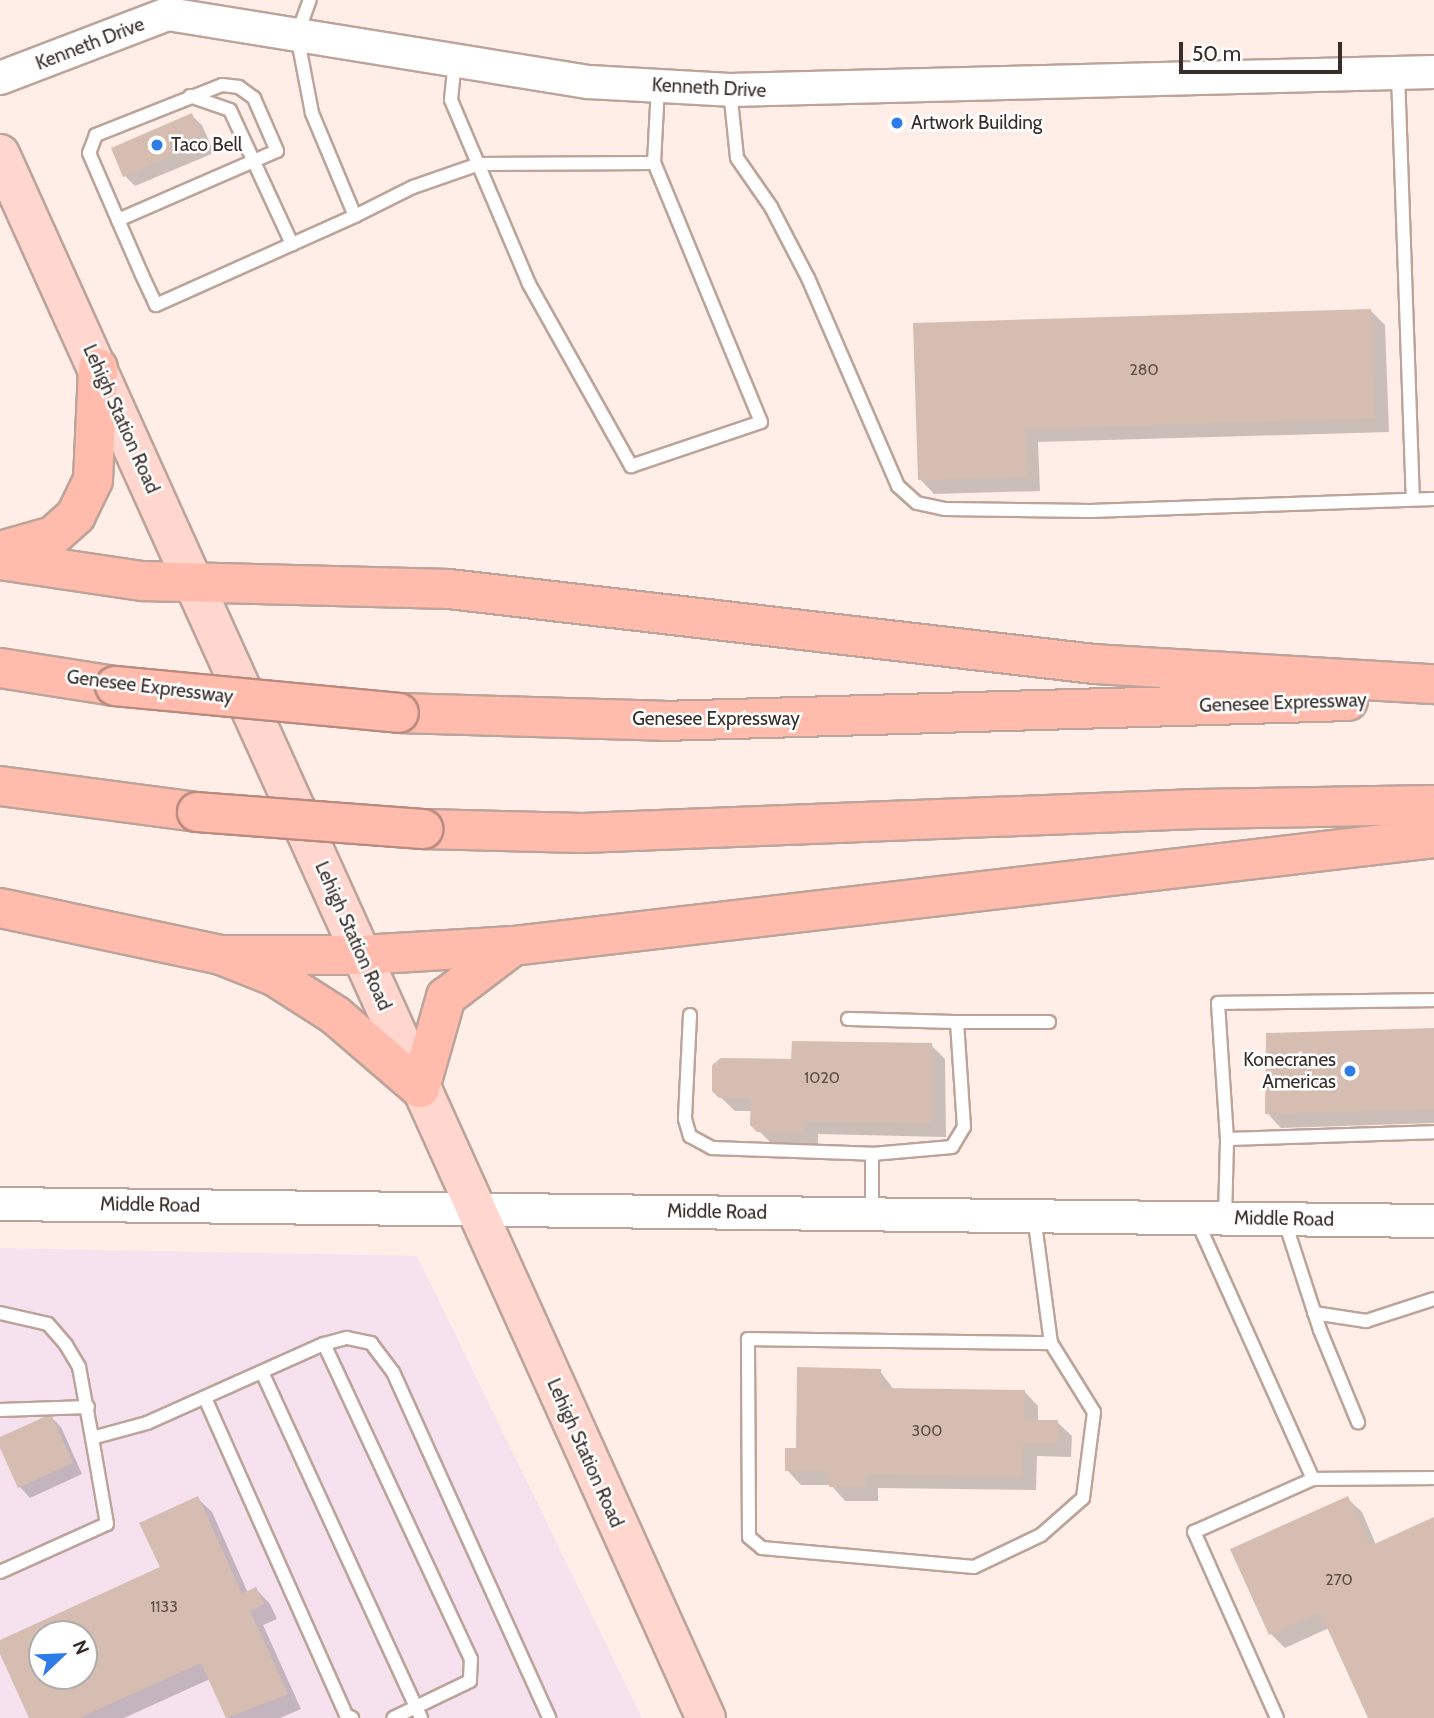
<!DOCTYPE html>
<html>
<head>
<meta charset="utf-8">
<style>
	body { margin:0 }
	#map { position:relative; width:1434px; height:1718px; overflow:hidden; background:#feeee7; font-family:Cabin,sans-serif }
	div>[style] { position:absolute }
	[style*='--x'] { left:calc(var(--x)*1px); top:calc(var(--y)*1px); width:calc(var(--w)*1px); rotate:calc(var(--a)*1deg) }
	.industrial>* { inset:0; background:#f6e1ee }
	.shadow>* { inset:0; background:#0003 }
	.building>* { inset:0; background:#d5bdb1 }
	.roads { filter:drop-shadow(2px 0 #bca49a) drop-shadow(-2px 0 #bca49a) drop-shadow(0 2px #bca49a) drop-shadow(0 -2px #bca49a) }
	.service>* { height:12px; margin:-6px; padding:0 6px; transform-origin:6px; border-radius:6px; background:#fff }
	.tertiary>* { height:32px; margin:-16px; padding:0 16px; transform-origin:16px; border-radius:16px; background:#fff }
	.primary>* { height:38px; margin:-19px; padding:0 19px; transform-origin:19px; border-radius:19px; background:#ffd7ce }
	.motorway>* { height:38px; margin:-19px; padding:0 19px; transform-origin:19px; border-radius:19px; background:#ffbcad }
	.bridges { filter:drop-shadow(2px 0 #b98a7f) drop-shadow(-2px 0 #b98a7f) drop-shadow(0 2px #b98a7f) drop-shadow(0 -2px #b98a7f) }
	.motorway-bridge>* { height:38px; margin:-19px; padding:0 19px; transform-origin:19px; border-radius:19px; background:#ffbcad }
	.dots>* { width:19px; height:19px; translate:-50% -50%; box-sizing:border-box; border:4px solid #fff; border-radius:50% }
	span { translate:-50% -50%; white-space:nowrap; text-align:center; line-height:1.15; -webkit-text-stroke:5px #fff; paint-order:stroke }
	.number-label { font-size:16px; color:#5e514b }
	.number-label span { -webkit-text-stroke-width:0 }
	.street-label { font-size:19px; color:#372d29 }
	.poi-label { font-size:19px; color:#372d29 }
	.left { translate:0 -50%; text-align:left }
	.right { translate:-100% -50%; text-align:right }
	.north { position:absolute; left:28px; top:1620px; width:70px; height:70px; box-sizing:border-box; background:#fff; border:2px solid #afaba9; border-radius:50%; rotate:67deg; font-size:19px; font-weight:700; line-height:28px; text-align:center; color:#372d29 }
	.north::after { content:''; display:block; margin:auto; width:24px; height:32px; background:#2f7be7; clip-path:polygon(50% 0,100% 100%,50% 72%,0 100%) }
	.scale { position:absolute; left:1179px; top:42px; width:163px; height:32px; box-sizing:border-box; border:4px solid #372d29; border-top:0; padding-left:9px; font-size:21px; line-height:24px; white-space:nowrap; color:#372d29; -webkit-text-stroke:5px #fff; paint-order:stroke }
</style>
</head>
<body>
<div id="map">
	<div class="industrial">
		<div style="clip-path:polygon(evenodd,0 1248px,417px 1256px,642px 1718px,0 1718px,0 1248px,42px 1634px,84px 1634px,84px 1676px,42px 1676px,42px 1634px)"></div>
	</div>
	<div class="shadow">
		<div style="clip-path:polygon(191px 115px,202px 125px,214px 153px,135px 186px,125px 176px)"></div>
		<div style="clip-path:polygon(1371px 311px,1385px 325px,1389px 432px,1038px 442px,1040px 491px,934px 494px,920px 479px,915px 324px)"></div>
		<div style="clip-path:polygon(1434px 1029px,1434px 1123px,1281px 1128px,1267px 1113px)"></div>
		<div style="clip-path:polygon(931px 1045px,945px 1059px,946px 1137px,818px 1134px,818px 1146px,774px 1146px,752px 1124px,752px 1111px,735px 1111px,713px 1090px,793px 1061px)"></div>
		<div style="clip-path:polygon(880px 1371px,894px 1390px,1024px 1391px,1038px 1406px,1038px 1422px,1057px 1422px,1072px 1436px,1071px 1457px,1037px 1456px,1036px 1490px,878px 1488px,878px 1501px,845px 1501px,831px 1485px,801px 1485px,787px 1470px,798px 1450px)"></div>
		<div style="clip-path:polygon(50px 1416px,61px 1427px,82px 1474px,30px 1498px,20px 1487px,0 1439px)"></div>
		<div style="clip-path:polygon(evenodd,197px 1498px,212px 1512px,248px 1593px,256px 1589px,270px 1604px,277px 1619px,263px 1625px,301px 1709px,280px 1718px,228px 1718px,210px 1679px,124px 1718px,31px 1718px,0 1642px,162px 1568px,197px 1498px,42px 1634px,84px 1634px,84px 1676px,42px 1676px,42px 1634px)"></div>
		<div style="clip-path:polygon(1347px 1498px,1362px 1512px,1376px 1545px,1434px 1519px,1434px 1718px,1370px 1718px,1329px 1628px,1285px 1648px,1271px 1634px)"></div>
	</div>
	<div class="building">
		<div style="clip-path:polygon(192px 113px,204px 142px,123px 177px,111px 148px)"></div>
		<div style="clip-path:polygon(1371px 309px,1375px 418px,1025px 429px,1027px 477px,918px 480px,913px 323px)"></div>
		<div style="clip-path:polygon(1434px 1028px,1434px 1109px,1265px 1114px,1266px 1033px)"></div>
		<div style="clip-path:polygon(792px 1041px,932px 1043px,932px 1123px,804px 1121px,804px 1133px,757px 1132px,750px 1125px,751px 1098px,719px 1098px,712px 1091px,712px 1065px,721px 1058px,791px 1059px)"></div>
		<div style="clip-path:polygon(797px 1367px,881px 1369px,881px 1388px,1025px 1390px,1024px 1420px,1058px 1420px,1058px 1443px,1023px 1443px,1022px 1476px,865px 1474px,865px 1487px,829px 1487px,829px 1471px,785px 1471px,785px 1448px,796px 1448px)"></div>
		<div style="clip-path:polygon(51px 1414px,73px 1463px,18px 1488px,0 1448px,0 1437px)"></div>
		<div style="clip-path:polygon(evenodd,198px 1496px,242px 1594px,256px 1587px,264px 1604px,250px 1611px,288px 1694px,226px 1718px,201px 1663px,79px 1718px,29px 1718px,0 1654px,0 1640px,160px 1567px,139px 1523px,198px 1496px,42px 1634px,84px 1634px,84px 1676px,42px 1676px,42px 1634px)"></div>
		<div style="clip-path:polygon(1348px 1496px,1370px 1546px,1434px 1517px,1434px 1718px,1368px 1718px,1320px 1612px,1269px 1635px,1230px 1549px)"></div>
	</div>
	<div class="roads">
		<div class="service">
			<div style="--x:455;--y:61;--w:39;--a:96"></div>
			<div style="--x:451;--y:100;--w:200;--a:67"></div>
			<div style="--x:529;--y:284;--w:209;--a:60.7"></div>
			<div style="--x:631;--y:466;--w:137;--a:-18.7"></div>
			<div style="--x:761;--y:422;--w:280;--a:-112.4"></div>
			<div style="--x:654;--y:163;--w:77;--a:-87"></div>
			<div style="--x:1398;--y:74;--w:425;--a:88"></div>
			<div style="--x:730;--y:90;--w:68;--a:84.1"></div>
			<div style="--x:737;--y:158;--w:60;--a:55.2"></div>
			<div style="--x:771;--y:207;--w:80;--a:62.5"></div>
			<div style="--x:808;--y:278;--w:227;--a:66.6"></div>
			<div style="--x:898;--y:486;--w:25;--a:42"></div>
			<div style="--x:917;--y:503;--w:29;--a:12"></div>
			<div style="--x:945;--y:509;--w:145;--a:0.8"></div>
			<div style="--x:1090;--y:511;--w:344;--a:-2"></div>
			<div style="--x:190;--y:96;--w:42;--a:19.3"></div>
			<div style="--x:230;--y:110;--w:148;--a:65.2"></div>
			<div style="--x:355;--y:216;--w:65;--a:-26.6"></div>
			<div style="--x:413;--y:187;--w:70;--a:-19.2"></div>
			<div style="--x:479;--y:164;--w:175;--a:-0.3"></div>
			<div style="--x:118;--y:220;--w:173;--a:-23.5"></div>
			<div style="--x:277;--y:151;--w:58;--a:-113.5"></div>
			<div style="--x:254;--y:98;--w:19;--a:-144"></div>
			<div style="--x:239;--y:87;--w:17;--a:-173"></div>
			<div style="--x:222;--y:85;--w:136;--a:158.4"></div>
			<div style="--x:96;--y:135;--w:19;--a:111"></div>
			<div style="--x:89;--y:153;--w:73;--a:66.6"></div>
			<div style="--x:118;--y:220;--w:60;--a:66.4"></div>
			<div style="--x:142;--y:275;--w:33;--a:65"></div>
			<div style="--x:156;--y:305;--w:218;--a:-24.1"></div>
			<div style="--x:355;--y:216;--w:112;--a:-112.7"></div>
			<div style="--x:312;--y:113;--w:79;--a:-100.9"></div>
			<div style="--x:297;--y:35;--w:37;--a:-70"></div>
			<div style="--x:690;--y:1015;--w:104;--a:92.8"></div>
			<div style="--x:685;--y:1119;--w:18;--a:74"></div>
			<div style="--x:690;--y:1136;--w:25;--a:29"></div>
			<div style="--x:712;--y:1148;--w:160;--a:2.1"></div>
			<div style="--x:872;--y:1154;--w:59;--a:90"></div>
			<div style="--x:848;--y:1019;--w:109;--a:1.6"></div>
			<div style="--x:957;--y:1022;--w:105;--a:86.2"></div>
			<div style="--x:964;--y:1127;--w:23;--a:121"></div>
			<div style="--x:952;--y:1147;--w:80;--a:175"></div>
			<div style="--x:957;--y:1022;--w:92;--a:0"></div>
			<div style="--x:1227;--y:1139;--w:207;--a:-1.9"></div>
			<div style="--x:1034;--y:1216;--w:128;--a:82.4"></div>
			<div style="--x:1051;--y:1343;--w:81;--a:58.1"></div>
			<div style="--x:1094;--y:1412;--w:87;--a:97.3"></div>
			<div style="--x:1083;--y:1498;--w:56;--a:138.6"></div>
			<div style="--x:1041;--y:1535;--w:74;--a:154.5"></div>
			<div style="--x:974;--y:1567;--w:213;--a:-174.9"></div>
			<div style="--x:762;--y:1548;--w:17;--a:-140"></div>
			<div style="--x:749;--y:1537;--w:198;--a:-90.3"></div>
			<div style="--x:748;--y:1339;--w:303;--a:0.8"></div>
			<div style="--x:1225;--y:1218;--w:79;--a:-88.5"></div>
			<div style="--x:1227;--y:1139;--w:136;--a:-93.8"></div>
			<div style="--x:1218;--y:1003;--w:216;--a:-0.8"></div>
			<div style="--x:1284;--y:1219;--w:117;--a:72"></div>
			<div style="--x:1320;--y:1330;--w:100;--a:67.6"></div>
			<div style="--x:1197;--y:1221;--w:283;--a:65.8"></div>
			<div style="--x:0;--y:1313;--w:49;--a:12.9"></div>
			<div style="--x:48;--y:1324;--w:28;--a:49"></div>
			<div style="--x:66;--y:1345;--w:26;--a:59"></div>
			<div style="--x:79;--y:1367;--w:72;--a:79.6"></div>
			<div style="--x:92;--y:1438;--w:57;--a:-15.3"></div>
			<div style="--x:147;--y:1423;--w:194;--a:-24.1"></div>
			<div style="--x:324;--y:1344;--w:24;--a:-15"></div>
			<div style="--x:347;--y:1338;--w:25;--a:12"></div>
			<div style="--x:371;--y:1343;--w:36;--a:53"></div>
			<div style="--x:393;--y:1372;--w:380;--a:65.7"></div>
			<div style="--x:1314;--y:1313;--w:53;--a:8.7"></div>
			<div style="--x:1366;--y:1321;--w:71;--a:-17.9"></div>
			<div style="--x:324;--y:1344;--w:348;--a:65"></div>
			<div style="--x:471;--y:1659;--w:22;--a:93"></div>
			<div style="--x:470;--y:1681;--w:85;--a:154.3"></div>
			<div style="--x:262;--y:1372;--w:381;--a:65.3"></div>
			<div style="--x:205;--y:1398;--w:347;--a:66"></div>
			<div style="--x:346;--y:1715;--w:7;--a:27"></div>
			<div style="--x:0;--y:1410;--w:88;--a:-2"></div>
			<div style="--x:0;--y:1572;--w:117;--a:-24.2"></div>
			<div style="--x:107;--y:1524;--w:87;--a:-99.9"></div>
			<div style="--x:1277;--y:1718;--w:204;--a:-114"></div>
			<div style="--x:1194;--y:1532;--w:130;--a:-24"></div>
			<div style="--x:1313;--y:1479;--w:121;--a:-0.5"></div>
		</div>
		<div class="tertiary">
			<div style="--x:0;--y:78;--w:180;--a:-20.9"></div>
			<div style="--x:168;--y:14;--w:426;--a:9.2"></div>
			<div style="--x:589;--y:82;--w:141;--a:3.2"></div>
			<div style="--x:730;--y:90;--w:704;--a:-1.46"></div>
			<div style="--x:0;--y:1204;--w:1434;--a:0.68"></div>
		</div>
		<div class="primary">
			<div style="--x:0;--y:154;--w:1716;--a:65.71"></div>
		</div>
		<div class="motorway">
			<div style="--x:0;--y:551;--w:55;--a:-15.8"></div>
			<div style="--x:53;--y:536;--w:31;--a:-42"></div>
			<div style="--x:76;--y:515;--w:39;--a:-64"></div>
			<div style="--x:93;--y:480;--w:112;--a:-87.4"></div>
			<div style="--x:0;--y:560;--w:145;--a:8.4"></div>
			<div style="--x:143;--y:581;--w:306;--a:1.5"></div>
			<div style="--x:449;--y:589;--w:649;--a:6.63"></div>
			<div style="--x:1094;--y:664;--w:341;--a:3.4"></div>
			<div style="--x:0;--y:668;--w:116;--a:8.9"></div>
			<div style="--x:399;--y:713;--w:264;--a:1.7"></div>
			<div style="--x:663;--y:721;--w:685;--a:-1.67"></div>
			<div style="--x:0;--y:786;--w:199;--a:7.5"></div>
			<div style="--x:423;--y:829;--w:159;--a:1.4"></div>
			<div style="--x:582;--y:833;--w:616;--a:-2.23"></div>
			<div style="--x:1198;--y:809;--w:236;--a:-1"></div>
			<div style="--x:0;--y:908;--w:226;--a:12"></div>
			<div style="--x:221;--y:955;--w:57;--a:21.6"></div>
			<div style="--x:274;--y:976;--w:72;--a:32.6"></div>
			<div style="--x:335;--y:1015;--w:112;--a:40.7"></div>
			<div style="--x:420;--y:1088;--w:95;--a:-74.1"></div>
			<div style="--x:446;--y:997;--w:84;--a:-37.3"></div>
			<div style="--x:221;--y:955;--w:140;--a:0"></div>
			<div style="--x:361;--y:955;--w:152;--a:-3.4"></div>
			<div style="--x:513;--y:946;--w:927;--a:-6.69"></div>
		</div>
	</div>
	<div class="bridges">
		<div class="motorway-bridge">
			<div style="--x:115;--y:686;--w:285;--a:5.4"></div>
			<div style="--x:197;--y:812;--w:227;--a:4.3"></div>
		</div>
	</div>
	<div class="dots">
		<div style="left:897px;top:123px;background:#2f7be7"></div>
		<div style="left:157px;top:145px;background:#2f7be7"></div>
		<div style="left:1350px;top:1071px;background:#2f7be7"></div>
	</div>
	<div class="number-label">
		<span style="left:1144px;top:370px">280</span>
		<span style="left:822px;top:1078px">1020</span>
		<span style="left:927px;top:1431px">300</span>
		<span style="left:1339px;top:1580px">270</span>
		<span style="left:164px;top:1607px">1133</span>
	</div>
	<div class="street-label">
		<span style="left:90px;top:44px;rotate:-21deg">Kenneth Drive</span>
		<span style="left:709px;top:88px;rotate:3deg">Kenneth Drive</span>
		<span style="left:121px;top:419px;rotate:66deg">Lehigh Station Road</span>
		<span style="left:150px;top:687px;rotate:7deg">Genesee Expressway</span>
		<span style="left:1283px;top:703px;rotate:-2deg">Genesee Expressway</span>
		<span style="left:716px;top:719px">Genesee Expressway</span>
		<span style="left:353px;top:936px;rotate:66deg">Lehigh Station Road</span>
		<span style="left:150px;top:1205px;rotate:1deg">Middle Road</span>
		<span style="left:717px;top:1212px;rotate:1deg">Middle Road</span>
		<span style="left:1284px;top:1219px;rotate:1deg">Middle Road</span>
		<span style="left:585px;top:1453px;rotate:66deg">Lehigh Station Road</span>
	</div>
	<div class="poi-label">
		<span class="left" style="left:911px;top:123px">Artwork Building</span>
		<span class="left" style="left:171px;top:145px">Taco Bell</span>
		<span class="right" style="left:1336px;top:1071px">Konecranes<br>Americas</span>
	</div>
	<div class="north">N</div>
	<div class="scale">50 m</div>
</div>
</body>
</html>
